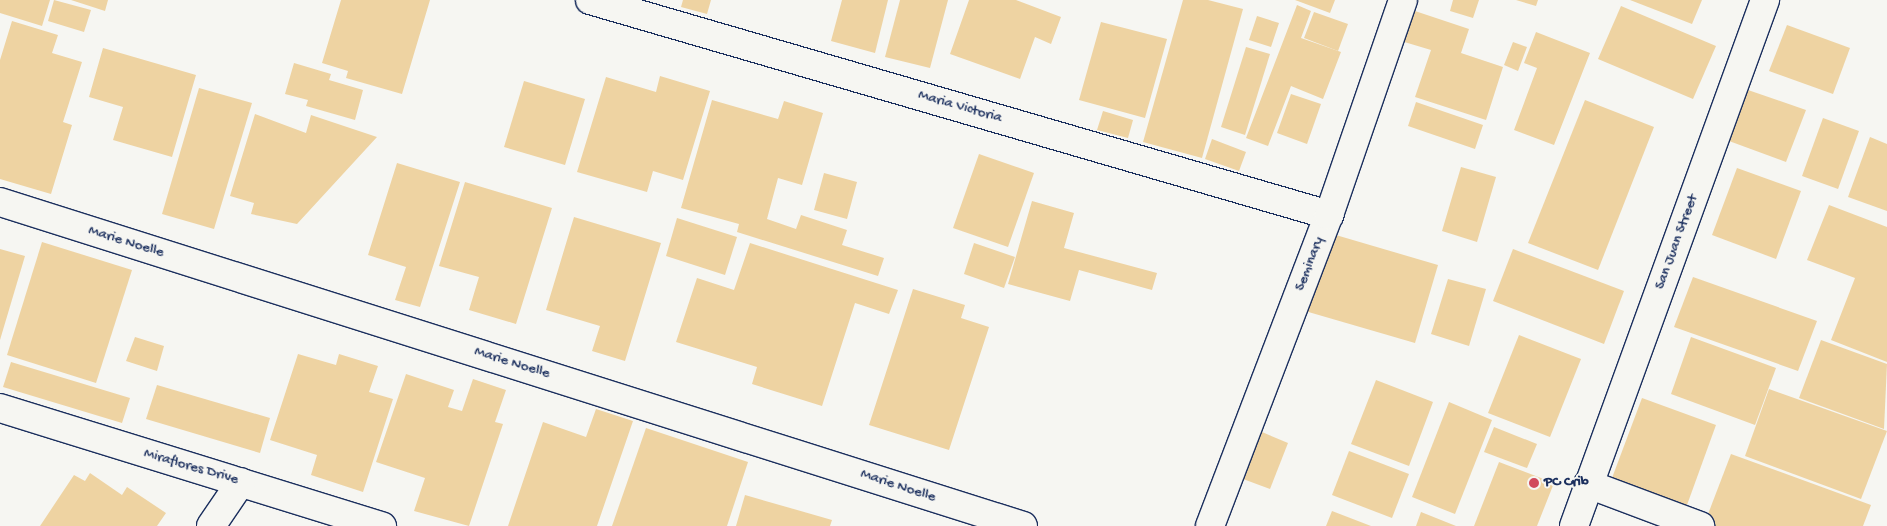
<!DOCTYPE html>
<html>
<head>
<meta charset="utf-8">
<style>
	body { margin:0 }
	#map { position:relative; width:1887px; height:526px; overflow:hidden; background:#f6f6f2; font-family:"Gochi Hand",sans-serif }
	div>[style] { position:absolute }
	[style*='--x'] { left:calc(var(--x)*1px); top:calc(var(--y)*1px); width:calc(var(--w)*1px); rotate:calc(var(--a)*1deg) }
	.building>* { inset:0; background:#eed3a2 }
	.roads { filter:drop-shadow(1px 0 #1b2f5e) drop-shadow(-1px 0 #1b2f5e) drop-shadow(0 1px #1b2f5e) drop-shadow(0 -1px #1b2f5e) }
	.minor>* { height:28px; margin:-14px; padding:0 14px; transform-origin:14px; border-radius:14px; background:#f6f6f2 }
	.dots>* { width:14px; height:14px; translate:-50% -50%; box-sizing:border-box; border:2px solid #f6f6f2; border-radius:50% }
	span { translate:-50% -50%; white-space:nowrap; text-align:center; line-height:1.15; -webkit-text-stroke:4px #f6f6f2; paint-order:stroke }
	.street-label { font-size:15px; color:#1b2f5e }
	.poi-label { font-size:15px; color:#1b2f5e; font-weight:700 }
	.left { translate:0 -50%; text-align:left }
</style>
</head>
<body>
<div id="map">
	<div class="building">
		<div style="clip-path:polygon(0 0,50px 0,42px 26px,0 13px)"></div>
		<div style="clip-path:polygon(54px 0,91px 10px,84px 32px,48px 21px)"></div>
		<div style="clip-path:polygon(71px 0,108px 0,105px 11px)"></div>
		<div style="clip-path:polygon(341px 0,430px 0,402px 94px,346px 78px,348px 71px,322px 63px)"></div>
		<div style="clip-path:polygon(683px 0,711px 0,707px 14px,681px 7px)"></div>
		<div style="clip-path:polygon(842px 0,888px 0,875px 53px,831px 41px)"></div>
		<div style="clip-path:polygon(900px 0,948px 0,930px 68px,885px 57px)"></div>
		<div style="clip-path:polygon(969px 0,1016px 0,1061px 17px,1051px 44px,1035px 37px,1020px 79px,950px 54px)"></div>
		<div style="clip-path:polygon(1183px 0,1208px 0,1243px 9px,1202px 158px,1143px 142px)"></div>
		<div style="clip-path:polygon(1295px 0,1335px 0,1330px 13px)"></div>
		<div style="clip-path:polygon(1453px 0,1479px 0,1473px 18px,1450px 11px)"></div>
		<div style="clip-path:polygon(1516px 0,1538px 0,1536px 6px)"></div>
		<div style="clip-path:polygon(1630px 0,1702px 0,1692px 24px)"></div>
		<div style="clip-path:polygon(1297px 5px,1311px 11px,1301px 38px,1341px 52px,1323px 99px,1291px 86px,1268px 146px,1246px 138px)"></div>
		<div style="clip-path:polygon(1621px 6px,1716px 46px,1693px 99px,1598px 59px)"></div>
		<div style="clip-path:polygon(1412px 10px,1469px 29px,1461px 53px,1503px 67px,1486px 120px,1415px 97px,1431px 50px,1401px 41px)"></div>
		<div style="clip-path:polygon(1314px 12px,1348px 24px,1338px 51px,1304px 38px)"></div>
		<div style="clip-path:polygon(1257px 16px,1279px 23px,1271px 47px,1249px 40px)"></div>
		<div style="clip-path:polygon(12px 21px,58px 35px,52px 53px,82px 62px,63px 122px,72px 125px,51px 194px,0 179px,0 60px)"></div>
		<div style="clip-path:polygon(1101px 22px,1167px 39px,1145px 118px,1079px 100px)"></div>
		<div style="clip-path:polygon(1787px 25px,1850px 48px,1833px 94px,1769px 71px)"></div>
		<div style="clip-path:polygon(1536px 32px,1590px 53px,1554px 145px,1514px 130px,1537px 68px,1524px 63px)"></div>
		<div style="clip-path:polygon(1513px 42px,1527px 47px,1518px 71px,1504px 65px)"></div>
		<div style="clip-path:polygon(1246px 47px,1270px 54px,1245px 135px,1221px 127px)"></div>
		<div style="clip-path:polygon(103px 48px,196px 75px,172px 157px,113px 140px,123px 107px,89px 97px)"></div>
		<div style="clip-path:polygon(294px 63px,331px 74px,329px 80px,363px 90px,355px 120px,306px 106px,308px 100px,285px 94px)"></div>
		<div style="clip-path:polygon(660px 76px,710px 91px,683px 180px,653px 171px,647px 192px,577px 172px,606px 77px,656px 92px)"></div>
		<div style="clip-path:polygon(524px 81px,585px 99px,565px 165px,504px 147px)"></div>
		<div style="clip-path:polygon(199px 88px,252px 103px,214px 229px,162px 214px)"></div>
		<div style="clip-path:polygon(1748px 90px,1806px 110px,1786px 162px,1729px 141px)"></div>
		<div style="clip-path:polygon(1291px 94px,1321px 104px,1307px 144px,1277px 133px)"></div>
		<div style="clip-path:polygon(712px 100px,778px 119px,784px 101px,823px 113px,802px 185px,778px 178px,767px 219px,796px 229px,801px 215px,847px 230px,842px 245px,884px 258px,878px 276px,737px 232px,739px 224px,681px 208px)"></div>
		<div style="clip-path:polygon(1585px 100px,1654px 127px,1598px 270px,1528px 243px)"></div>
		<div style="clip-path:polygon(1416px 102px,1483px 125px,1475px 149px,1408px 126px)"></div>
		<div style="clip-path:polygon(1103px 111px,1133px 120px,1128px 138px,1097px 130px)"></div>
		<div style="clip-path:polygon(255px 114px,306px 133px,311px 115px,377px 137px,297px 224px,251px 214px,254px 203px,230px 196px)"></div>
		<div style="clip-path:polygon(1823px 118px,1859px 131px,1838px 189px,1802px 176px)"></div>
		<div style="clip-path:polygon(1870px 137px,1887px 144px,1887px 211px,1848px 197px)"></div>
		<div style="clip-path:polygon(1212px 139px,1246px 152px,1239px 171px,1205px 159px)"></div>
		<div style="clip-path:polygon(979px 154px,1034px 173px,1008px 247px,953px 228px)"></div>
		<div style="clip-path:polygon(397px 163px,460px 182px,420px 307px,395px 300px,406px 267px,368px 255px)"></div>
		<div style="clip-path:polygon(1461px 167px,1496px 177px,1477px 242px,1442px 231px)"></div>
		<div style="clip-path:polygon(1737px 168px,1801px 191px,1776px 259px,1712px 235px)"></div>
		<div style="clip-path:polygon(824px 173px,857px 182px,847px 219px,814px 210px)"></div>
		<div style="clip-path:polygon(465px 182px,552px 208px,516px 324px,469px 310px,479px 277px,439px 266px)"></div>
		<div style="clip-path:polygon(1032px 201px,1074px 213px,1064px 248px,1157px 273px,1152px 290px,1079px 270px,1070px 301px,1008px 284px)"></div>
		<div style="clip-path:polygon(1829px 205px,1887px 227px,1887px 362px,1831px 340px,1855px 278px,1807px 260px)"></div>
		<div style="clip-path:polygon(574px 217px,661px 243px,625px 361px,592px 351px,600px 326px,546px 310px)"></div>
		<div style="clip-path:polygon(677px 218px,737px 237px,725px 275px,666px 256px)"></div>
		<div style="clip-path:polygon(1329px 233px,1438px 265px,1415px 343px,1305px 311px)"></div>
		<div style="clip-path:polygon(42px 242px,132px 270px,96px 383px,7px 355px)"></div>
		<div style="clip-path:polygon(750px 243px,898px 290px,889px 314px,855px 303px,822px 406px,752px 384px,757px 367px,676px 342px,697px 278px,734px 290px)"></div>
		<div style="clip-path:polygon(974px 243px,1015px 257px,1004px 288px,964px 274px)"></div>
		<div style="clip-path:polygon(0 249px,25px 256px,0 340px)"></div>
		<div style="clip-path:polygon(1513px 249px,1624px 291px,1604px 344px,1493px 301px)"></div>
		<div style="clip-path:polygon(1693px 277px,1817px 321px,1798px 371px,1674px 327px)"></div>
		<div style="clip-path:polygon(1448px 279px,1486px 289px,1469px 346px,1431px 334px)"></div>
		<div style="clip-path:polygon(913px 289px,965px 305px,961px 318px,989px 327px,949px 450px,869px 425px)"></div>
		<div style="clip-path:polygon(1519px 335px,1581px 359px,1550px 437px,1488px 413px)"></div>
		<div style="clip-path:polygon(135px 337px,164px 346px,157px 371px,126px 361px)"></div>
		<div style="clip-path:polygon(1691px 337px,1776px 368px,1755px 425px,1671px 394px)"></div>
		<div style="clip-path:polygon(1821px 340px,1887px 364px,1884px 429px,1799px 398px)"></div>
		<div style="clip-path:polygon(298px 354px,336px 365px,339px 354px,378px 366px,369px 392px,393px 399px,363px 492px,311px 475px,317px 455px,270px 440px)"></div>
		<div style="clip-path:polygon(11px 362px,130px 398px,122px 423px,3px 387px)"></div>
		<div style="clip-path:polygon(406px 374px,454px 390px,448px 407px,462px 411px,473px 379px,506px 390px,495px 422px,503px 424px,469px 526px,414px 511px,425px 478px,376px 462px)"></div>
		<div style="clip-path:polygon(1376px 380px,1433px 402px,1409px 466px,1351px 444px)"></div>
		<div style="clip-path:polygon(157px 385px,270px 418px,260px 453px,146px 419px)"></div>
		<div style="clip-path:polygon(1769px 389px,1887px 431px,1861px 499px,1745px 456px)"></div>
		<div style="clip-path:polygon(1642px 398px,1716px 425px,1687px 505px,1612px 478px)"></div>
		<div style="clip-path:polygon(1449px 402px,1492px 420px,1455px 514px,1412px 497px)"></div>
		<div style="clip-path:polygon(596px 409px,633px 421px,597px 526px,508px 526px,543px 422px,586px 437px)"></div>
		<div style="clip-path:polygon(1494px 427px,1537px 444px,1527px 468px,1484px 452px)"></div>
		<div style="clip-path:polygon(646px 428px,748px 462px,727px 526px,612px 526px)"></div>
		<div style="clip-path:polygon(1262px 432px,1288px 443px,1270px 489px,1243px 479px)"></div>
		<div style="clip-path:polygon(1349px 451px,1409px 474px,1392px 518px,1332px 495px)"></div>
		<div style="clip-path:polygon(1731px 454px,1871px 505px,1863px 526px,1716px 526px,1705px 522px)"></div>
		<div style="clip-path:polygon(1499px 462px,1554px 483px,1537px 526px,1474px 526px)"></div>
		<div style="clip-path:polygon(90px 473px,122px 495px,127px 487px,166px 513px,157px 526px,40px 526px,74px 475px,85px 481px)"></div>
		<div style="clip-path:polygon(745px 495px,832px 520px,830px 526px,736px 526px)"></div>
		<div style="clip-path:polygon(1332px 511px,1371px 526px,1326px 526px)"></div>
		<div style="clip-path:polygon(1421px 512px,1456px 526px,1416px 526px)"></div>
	</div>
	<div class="roads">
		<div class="minor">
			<div style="--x:590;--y:0;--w:770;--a:16.22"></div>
			<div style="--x:0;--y:202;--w:1073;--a:17.57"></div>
			<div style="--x:0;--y:408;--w:400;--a:17.2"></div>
			<div style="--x:1588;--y:484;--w:120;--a:20.6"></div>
			<div style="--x:211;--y:526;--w:53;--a:-55.7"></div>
			<div style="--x:1210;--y:526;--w:333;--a:-69.1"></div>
			<div style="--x:1329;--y:215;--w:227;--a:-71"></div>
			<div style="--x:1574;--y:526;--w:560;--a:-70.04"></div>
		</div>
	</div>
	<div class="dots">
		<div style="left:1534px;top:483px;background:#d1495b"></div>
	</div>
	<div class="street-label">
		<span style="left:960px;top:107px;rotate:16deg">Maria Victoria</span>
		<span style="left:126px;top:242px;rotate:17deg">Marie Noelle</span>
		<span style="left:1677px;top:242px;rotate:-70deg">San Juan Street</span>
		<span style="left:1310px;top:264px;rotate:-69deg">Seminary</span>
		<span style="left:512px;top:363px;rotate:17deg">Marie Noelle</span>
		<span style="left:191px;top:467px;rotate:16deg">Miraflores Drive</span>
		<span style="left:898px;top:486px;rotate:18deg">Marie Noelle</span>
	</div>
	<div class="poi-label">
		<span class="left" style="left:1544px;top:483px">PC Crib</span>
	</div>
</div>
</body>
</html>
